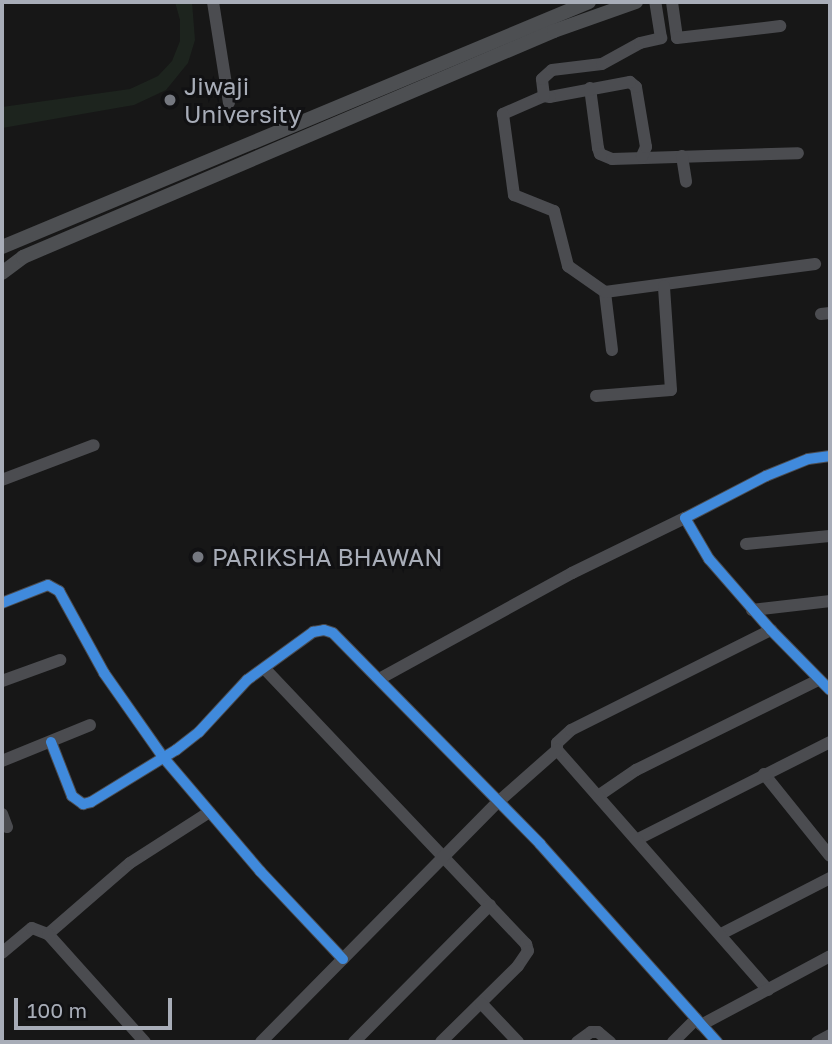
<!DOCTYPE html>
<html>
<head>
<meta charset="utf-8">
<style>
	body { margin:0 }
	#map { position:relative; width:832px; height:1044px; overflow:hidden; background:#171717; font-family:"Golos Text",sans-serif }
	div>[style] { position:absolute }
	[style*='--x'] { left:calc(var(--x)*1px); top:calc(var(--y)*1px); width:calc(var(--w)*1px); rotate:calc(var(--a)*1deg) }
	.green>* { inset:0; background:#1d241e }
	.minor>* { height:12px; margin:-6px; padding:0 6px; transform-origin:6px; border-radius:6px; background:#4b4c50 }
	.major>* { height:14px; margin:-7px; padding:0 7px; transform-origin:7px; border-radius:7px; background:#4d4f52 }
	.cycleway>* { height:10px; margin:-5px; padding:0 5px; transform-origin:5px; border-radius:5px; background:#408adc }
	.dots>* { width:19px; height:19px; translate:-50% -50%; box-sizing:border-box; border:4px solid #111113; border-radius:50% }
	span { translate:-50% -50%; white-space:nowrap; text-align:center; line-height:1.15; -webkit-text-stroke:6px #111113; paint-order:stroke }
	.poi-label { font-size:24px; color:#a8adb8 }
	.left { translate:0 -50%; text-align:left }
	.frame { position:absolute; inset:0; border:4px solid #a8adb8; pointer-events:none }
	.scale { position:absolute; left:14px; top:998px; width:158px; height:32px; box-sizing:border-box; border:4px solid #a8adb8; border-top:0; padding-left:9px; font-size:21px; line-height:24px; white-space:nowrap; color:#a8adb8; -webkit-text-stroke:5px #111113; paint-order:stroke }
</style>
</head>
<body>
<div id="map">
	<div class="green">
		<div style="clip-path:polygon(175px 2px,192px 2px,195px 40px,188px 63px,166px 90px,134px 105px,2px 128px,2px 107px,130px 89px,158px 76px,172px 61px,180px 41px,180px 20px)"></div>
	</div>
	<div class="minor">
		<div style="--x:213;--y:2;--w:102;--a:81"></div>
		<div style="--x:672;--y:2;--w:36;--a:82"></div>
		<div style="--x:677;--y:38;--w:104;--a:-6.6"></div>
		<div style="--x:590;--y:88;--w:61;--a:82.4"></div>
		<div style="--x:598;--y:148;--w:6;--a:72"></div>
		<div style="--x:600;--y:154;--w:13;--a:23"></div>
		<div style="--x:612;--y:159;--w:186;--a:-1.8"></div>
		<div style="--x:544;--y:96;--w:45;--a:156.3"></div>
		<div style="--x:503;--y:114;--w:82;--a:82.3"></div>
		<div style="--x:514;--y:195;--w:43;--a:21.8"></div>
		<div style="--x:554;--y:211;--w:57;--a:75.7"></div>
		<div style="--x:568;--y:266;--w:45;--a:35.1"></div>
		<div style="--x:642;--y:156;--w:10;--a:-66"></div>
		<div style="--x:646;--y:147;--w:61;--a:-99.5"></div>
		<div style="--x:636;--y:87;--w:8;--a:-140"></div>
		<div style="--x:630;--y:82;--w:81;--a:169.4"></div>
		<div style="--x:550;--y:97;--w:6;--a:-171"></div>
		<div style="--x:544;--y:96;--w:17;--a:-97"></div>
		<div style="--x:542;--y:79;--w:13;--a:-42"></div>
		<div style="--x:552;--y:70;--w:50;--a:-6.8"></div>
		<div style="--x:602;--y:64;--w:43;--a:-28.9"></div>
		<div style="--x:640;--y:43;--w:22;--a:-13"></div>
		<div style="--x:661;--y:38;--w:36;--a:-99"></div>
		<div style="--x:682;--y:156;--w:26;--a:81"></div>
		<div style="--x:821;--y:314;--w:9;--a:-6"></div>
		<div style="--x:612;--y:350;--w:58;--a:-96.9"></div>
		<div style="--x:605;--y:292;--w:212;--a:-7.6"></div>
		<div style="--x:596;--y:396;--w:75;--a:-4.6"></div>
		<div style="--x:671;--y:390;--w:104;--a:-93.9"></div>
		<div style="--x:830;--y:456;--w:22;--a:172"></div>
		<div style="--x:808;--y:459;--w:45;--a:158"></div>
		<div style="--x:766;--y:476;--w:91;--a:152.6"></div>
		<div style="--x:685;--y:518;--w:48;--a:59.7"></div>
		<div style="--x:709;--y:559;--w:94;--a:48.9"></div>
		<div style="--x:771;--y:630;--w:84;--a:45.5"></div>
		<div style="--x:2;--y:480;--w:98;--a:-20.8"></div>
		<div style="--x:746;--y:544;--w:84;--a:-5.4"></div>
		<div style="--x:2;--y:603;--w:49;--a:-21.4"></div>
		<div style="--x:48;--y:585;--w:13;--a:29"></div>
		<div style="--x:59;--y:591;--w:94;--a:61.2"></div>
		<div style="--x:104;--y:673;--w:103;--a:54.9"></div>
		<div style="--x:163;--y:757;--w:150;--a:49.6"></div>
		<div style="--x:260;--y:871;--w:121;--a:46.7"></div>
		<div style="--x:752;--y:610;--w:79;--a:-6.6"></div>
		<div style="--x:264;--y:668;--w:381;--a:46.5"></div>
		<div style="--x:526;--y:944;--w:7;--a:74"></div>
		<div style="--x:528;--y:951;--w:18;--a:124"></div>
		<div style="--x:518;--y:966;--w:108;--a:135.4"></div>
		<div style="--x:381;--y:678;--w:218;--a:-28.8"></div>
		<div style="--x:572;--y:573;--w:126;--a:-26"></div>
		<div style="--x:2;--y:681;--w:62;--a:-19.9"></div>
		<div style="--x:51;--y:742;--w:58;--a:68.7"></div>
		<div style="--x:72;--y:796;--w:14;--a:36"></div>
		<div style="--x:83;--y:804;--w:8;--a:-14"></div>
		<div style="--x:91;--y:802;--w:100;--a:-31.5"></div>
		<div style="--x:176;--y:750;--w:29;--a:-38"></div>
		<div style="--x:199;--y:732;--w:71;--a:-47.3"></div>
		<div style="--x:247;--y:680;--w:82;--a:-36"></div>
		<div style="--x:313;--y:632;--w:11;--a:-10"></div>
		<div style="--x:324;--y:630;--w:9;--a:18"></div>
		<div style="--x:333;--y:633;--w:296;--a:45.5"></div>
		<div style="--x:540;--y:844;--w:266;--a:48.2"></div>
		<div style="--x:2;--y:761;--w:95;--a:-22.2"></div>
		<div style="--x:764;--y:774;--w:105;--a:51.2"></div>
		<div style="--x:598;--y:796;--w:46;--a:-34.4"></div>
		<div style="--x:636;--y:770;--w:203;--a:-26.3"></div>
		<div style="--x:2;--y:814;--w:14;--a:69"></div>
		<div style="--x:638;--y:839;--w:215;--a:-26.8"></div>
		<div style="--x:48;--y:934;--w:108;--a:-40.9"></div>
		<div style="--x:130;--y:863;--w:93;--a:-32.7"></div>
		<div style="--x:721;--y:934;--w:123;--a:-27.2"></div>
		<div style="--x:2;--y:953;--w:39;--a:-40"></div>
		<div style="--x:32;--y:928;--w:17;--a:21"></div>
		<div style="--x:48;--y:934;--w:145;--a:48.1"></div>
		<div style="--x:768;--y:990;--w:320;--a:-131.3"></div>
		<div style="--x:557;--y:750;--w:7;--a:-90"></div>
		<div style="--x:557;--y:743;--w:19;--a:-43"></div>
		<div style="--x:571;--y:730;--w:224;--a:-26.6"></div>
		<div style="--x:481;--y:1003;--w:54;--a:46.5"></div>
		<div style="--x:701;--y:1025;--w:146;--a:-28.1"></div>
		<div style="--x:261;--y:1042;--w:337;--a:-45.4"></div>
		<div style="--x:498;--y:802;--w:79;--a:-41.4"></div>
		<div style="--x:354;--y:1042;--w:193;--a:-45.2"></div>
		<div style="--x:577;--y:1042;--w:17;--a:-36"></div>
		<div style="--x:591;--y:1032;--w:7;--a:0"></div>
		<div style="--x:598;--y:1032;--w:16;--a:40"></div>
		<div style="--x:673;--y:1042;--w:33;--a:-45"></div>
		<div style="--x:817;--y:1042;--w:15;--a:-28"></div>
	</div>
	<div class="major">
		<div style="--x:2;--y:247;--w:636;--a:-22.65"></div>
		<div style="--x:2;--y:273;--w:26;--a:-37"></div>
		<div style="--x:23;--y:257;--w:577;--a:-23.06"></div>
		<div style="--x:554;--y:31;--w:87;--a:-19.5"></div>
	</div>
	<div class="cycleway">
		<div style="--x:830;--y:456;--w:22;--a:172"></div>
		<div style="--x:808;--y:459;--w:45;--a:158"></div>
		<div style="--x:766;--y:476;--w:91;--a:152.6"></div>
		<div style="--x:685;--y:518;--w:48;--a:59.7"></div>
		<div style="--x:709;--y:559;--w:94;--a:48.9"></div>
		<div style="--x:771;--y:630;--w:84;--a:45.5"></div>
		<div style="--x:2;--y:603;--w:49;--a:-21.4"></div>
		<div style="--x:48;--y:585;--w:13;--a:29"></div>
		<div style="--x:59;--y:591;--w:94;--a:61.2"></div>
		<div style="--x:104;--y:673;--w:103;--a:54.9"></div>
		<div style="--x:163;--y:757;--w:150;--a:49.6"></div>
		<div style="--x:260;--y:871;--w:121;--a:46.7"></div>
		<div style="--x:51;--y:742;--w:58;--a:68.7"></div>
		<div style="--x:72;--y:796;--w:14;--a:36"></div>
		<div style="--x:83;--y:804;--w:8;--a:-14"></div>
		<div style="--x:91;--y:802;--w:100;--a:-31.5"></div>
		<div style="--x:176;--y:750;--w:29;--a:-38"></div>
		<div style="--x:199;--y:732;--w:71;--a:-47.3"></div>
		<div style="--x:247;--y:680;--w:82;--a:-36"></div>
		<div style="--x:313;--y:632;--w:11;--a:-10"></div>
		<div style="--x:324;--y:630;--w:9;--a:18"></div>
		<div style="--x:333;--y:633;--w:296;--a:45.5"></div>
		<div style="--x:540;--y:844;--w:266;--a:48.2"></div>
	</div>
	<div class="dots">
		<div style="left:170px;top:100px;background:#757880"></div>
		<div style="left:198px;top:557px;background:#757880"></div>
	</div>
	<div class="poi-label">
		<span class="left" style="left:184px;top:100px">Jiwaji<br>University</span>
		<span class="left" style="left:212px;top:557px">PARIKSHA BHAWAN</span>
	</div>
	<div class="frame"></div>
	<div class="scale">100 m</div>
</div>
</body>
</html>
